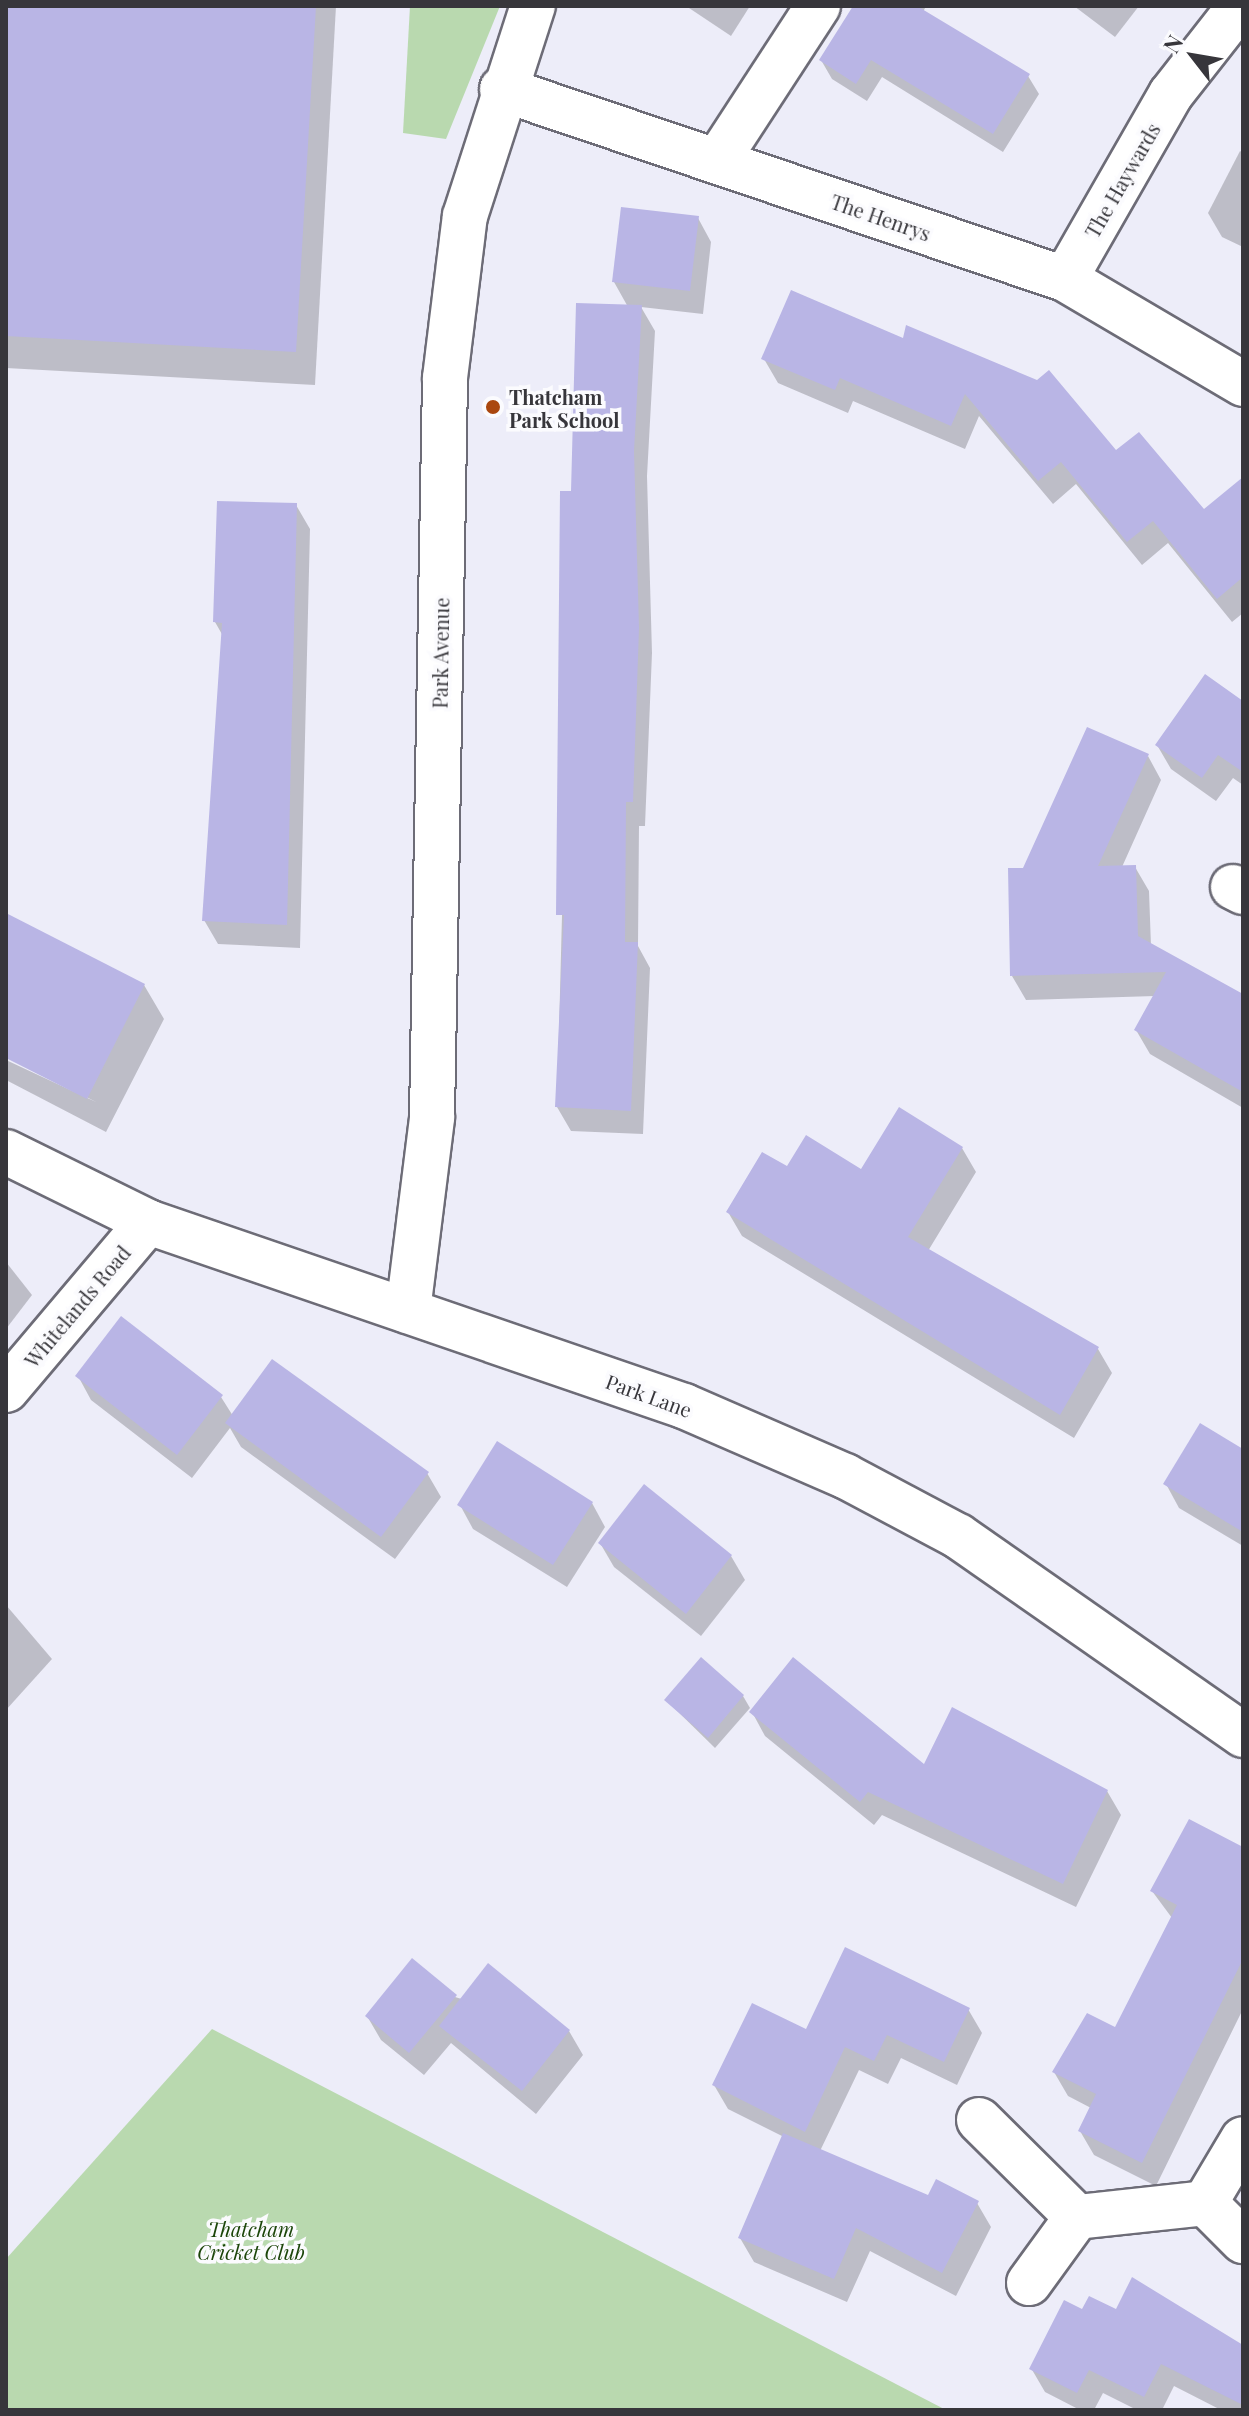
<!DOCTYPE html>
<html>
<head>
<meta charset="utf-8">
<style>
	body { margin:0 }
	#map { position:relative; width:1249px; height:2416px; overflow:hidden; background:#ededf9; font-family:"Playfair Display",serif }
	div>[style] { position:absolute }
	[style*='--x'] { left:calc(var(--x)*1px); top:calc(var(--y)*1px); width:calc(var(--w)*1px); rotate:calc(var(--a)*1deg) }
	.green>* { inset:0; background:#b9d9af }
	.shadow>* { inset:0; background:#0003 }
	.building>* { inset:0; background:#b9b5e5 }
	.roads { filter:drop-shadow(2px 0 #6d6c77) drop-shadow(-2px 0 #6d6c77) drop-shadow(0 2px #6d6c77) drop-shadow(0 -2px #6d6c77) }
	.minor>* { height:44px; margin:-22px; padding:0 22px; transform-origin:22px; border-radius:22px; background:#fff }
	.dots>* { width:22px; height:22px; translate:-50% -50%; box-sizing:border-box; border:4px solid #fbfbfe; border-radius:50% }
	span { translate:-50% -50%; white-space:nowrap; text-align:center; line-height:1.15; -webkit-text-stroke:7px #fbfbfe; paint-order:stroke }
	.street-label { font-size:20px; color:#37363b }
	.poi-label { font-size:20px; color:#37363b; font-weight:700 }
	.left { translate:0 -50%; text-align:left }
	.park-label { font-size:20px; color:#1b4509; font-style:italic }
	.frame { position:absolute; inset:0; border:8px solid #37363b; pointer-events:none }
	.north { position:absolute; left:1153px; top:16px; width:80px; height:80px; -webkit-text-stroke:6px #fbfbfe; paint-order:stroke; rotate:301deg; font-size:22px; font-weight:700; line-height:32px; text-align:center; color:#37363b }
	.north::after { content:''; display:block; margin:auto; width:28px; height:36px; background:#37363b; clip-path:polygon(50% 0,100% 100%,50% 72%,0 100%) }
</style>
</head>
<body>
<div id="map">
	<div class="green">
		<div style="clip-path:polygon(410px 6px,500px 6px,446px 139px,403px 133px)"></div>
		<div style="clip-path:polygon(212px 2029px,946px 2410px,6px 2410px,6px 2259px)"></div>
	</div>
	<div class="shadow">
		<div style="clip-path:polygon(6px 6px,336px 6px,315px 385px,6px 368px)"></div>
		<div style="clip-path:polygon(686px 6px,750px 6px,731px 36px)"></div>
		<div style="clip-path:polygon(856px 6px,926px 6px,923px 12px,1028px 76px,1039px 94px,1003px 152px,882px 77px,867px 101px,832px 79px,821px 60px)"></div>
		<div style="clip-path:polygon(1074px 6px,1139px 6px,1115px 37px)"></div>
		<div style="clip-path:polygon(1240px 151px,1243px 153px,1243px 247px,1222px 237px,1208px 213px)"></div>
		<div style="clip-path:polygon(698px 218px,711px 242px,703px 314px,641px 307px,655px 331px,647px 476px,652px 653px,645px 826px,639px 826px,638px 946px,650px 968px,643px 1134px,571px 1131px,557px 1107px,573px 493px,628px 307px,614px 282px)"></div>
		<div style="clip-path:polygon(792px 292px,1116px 453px,1204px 512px,1243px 508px,1243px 613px,1232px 622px,1168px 543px,1142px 565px,1076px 484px,1053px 504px,979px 416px,965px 449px,853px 401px,848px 413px,778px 383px,764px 359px)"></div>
		<div style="clip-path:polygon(296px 505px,310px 529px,300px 948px,218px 944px,204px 920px,223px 636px,215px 622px)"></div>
		<div style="clip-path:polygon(1243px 704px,1243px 785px,1233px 778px,1216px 801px,1171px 769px,1157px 745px)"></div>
		<div style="clip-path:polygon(1148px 756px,1161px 780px,1122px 867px,1135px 867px,1149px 891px,1151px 946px,1243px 1002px,1243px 1108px,1150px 1054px,1136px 1030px,1155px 996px,1026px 1000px,1012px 976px,1024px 870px)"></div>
		<div style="clip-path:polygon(6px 915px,144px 985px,164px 1019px,106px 1132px,6px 1080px,6px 1060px,96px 1102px,6px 1055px)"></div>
		<div style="clip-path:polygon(962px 1148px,976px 1172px,928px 1251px,1098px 1349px,1112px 1373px,1074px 1438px,742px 1236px,728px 1212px)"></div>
		<div style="clip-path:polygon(6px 1262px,32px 1295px,6px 1329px)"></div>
		<div style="clip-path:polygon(78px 1376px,221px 1397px,233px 1416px,427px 1473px,441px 1497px,395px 1559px,241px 1447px,230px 1428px,192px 1478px,91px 1400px)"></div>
		<div style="clip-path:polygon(1243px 1452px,1243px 1546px,1179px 1508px,1166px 1484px)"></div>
		<div style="clip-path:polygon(592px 1503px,605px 1527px,567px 1587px,473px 1529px,460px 1505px)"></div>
		<div style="clip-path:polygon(600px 1543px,731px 1556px,745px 1580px,701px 1636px,614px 1567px)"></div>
		<div style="clip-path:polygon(6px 1605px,52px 1659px,6px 1710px)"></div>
		<div style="clip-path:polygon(743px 1696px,750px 1708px,715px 1748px,666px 1700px)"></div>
		<div style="clip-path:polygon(752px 1712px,925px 1767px,1107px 1791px,1121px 1815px,1076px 1907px,882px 1815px,874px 1825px,765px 1736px)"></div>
		<div style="clip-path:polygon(1243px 1850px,1243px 2009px,1156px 2186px,1094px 2155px,1080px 2131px,1091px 2108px,1068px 2096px,1054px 2072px,1116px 2030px,1172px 1918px,1152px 1891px)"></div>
		<div style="clip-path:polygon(455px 1997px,569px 2031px,583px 2055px,536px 2114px,451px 2043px,424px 2075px,381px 2040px,367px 2016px)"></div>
		<div style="clip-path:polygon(968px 2009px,982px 2033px,957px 2085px,901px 2058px,888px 2084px,859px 2070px,820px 2151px,929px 2198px,977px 2203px,991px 2227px,956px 2296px,870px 2251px,847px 2302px,754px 2262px,740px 2238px,784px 2137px,728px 2109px,714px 2085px,807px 2032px)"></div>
		<div style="clip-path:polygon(1133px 2280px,1243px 2347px,1243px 2410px,1221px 2410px,1174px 2386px,1162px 2410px,1137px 2410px,1103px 2393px,1094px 2410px,1080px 2410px,1045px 2392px,1031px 2368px,1083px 2311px,1116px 2312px)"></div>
	</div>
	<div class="building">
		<div style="clip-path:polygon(6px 6px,316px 6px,296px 352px,6px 336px)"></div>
		<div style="clip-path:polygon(853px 6px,917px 6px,1030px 74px,993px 134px,871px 60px,856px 84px,819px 60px)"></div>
		<div style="clip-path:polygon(621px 207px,699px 216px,690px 291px,612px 282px)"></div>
		<div style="clip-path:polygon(791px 290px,903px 338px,906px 325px,1037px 380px,1049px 370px,1116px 450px,1139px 432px,1204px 509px,1243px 477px,1243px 577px,1217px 599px,1153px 521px,1127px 542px,1061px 462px,1038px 481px,965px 394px,951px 426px,840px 378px,835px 390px,761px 359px)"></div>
		<div style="clip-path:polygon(576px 303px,642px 305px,634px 451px,639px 628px,633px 802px,626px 802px,625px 942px,638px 942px,631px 1111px,555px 1107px,564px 915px,556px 915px,560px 491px,571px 491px)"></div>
		<div style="clip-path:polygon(217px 501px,297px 503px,287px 925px,202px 921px,222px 623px,213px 622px)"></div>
		<div style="clip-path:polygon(1205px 674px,1243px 701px,1243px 772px,1218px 755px,1202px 778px,1155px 745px)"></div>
		<div style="clip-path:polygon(1087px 727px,1149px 754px,1098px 866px,1136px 865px,1138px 936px,1243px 994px,1243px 1092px,1134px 1030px,1166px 972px,1010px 976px,1008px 868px,1023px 868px)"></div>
		<div style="clip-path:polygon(6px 913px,145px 984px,87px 1099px,6px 1058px)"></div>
		<div style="clip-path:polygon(899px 1107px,963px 1147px,908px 1237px,1099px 1347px,1060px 1415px,726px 1212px,762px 1152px,787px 1166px,806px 1135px,861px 1169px)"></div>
		<div style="clip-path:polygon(121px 1316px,223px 1395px,177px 1455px,75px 1376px)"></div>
		<div style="clip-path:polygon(272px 1359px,429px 1472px,381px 1537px,225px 1423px)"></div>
		<div style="clip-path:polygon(1200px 1423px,1243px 1449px,1243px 1532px,1163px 1484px)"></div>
		<div style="clip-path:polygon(497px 1441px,593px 1502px,553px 1565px,457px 1505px)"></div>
		<div style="clip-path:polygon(644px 1484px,732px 1555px,686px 1614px,598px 1543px)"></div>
		<div style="clip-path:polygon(701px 1657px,744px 1695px,708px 1738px,664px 1700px)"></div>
		<div style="clip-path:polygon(793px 1657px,924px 1764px,952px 1707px,1108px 1790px,1063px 1884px,868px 1792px,860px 1802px,749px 1712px)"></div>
		<div style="clip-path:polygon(1189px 1819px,1243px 1847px,1243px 1959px,1142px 2163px,1078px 2131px,1096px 2094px,1052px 2072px,1087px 2013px,1115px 2027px,1177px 1905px,1150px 1891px)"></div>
		<div style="clip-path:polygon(845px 1947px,970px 2008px,944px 2062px,887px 2035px,874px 2061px,845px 2047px,805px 2132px,712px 2085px,752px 2003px,806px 2029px)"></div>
		<div style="clip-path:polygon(412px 1958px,457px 1995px,409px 2053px,365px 2016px)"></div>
		<div style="clip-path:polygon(488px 1963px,570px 2030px,522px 2091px,439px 2026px)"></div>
		<div style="clip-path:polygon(783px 2133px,928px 2195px,936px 2179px,979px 2201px,942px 2273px,856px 2228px,834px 2279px,738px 2238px)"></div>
		<div style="clip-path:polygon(1132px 2277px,1243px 2345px,1243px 2405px,1161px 2364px,1144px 2397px,1089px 2370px,1077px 2393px,1029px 2369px,1064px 2300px,1082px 2309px,1089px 2296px,1116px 2309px)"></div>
	</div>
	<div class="roads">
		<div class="minor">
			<div style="--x:502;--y:89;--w:594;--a:18.65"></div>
			<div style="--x:1065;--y:279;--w:207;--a:30.5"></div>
			<div style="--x:717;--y:161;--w:185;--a:-56.9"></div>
			<div style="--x:1065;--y:279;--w:213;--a:-60.2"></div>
			<div style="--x:1171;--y:94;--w:112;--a:-51.9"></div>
			<div style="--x:1233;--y:887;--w:11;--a:27"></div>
			<div style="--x:6;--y:1152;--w:158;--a:26.2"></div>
			<div style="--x:148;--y:1222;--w:567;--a:18.95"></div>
			<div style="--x:684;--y:1406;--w:176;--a:23.5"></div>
			<div style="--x:845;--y:1476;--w:128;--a:28"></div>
			<div style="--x:958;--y:1536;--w:348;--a:34.9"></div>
			<div style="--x:408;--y:1311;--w:195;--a:-82.9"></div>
			<div style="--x:432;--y:1117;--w:739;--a:-88.99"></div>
			<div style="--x:445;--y:378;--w:163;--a:-83"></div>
			<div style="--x:465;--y:216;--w:221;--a:-72.1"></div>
			<div style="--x:6;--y:1390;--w:220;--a:-49.8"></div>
			<div style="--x:979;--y:2120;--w:138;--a:44.7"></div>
			<div style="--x:1077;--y:2217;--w:129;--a:-6.2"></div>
			<div style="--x:1205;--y:2203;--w:74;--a:-59.3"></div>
			<div style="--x:1205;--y:2203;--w:54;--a:45"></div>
			<div style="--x:1029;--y:2283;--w:82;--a:-54"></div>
		</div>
	</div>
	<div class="dots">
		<div style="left:493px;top:407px;background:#aa470f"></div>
	</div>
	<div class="street-label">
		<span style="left:1122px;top:180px;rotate:-60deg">The Haywards</span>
		<span style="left:881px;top:217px;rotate:19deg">The Henrys</span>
		<span style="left:440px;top:653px;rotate:-89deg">Park Avenue</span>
		<span style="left:77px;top:1306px;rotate:-50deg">Whitelands Road</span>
		<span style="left:649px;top:1395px;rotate:20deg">Park Lane</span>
	</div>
	<div class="poi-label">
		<span class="left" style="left:509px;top:408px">Thatcham<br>Park School</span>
	</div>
	<div class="park-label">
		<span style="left:251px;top:2240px">Thatcham<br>Cricket Club</span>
	</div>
	<div class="frame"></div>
	<div class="north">N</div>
</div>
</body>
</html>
